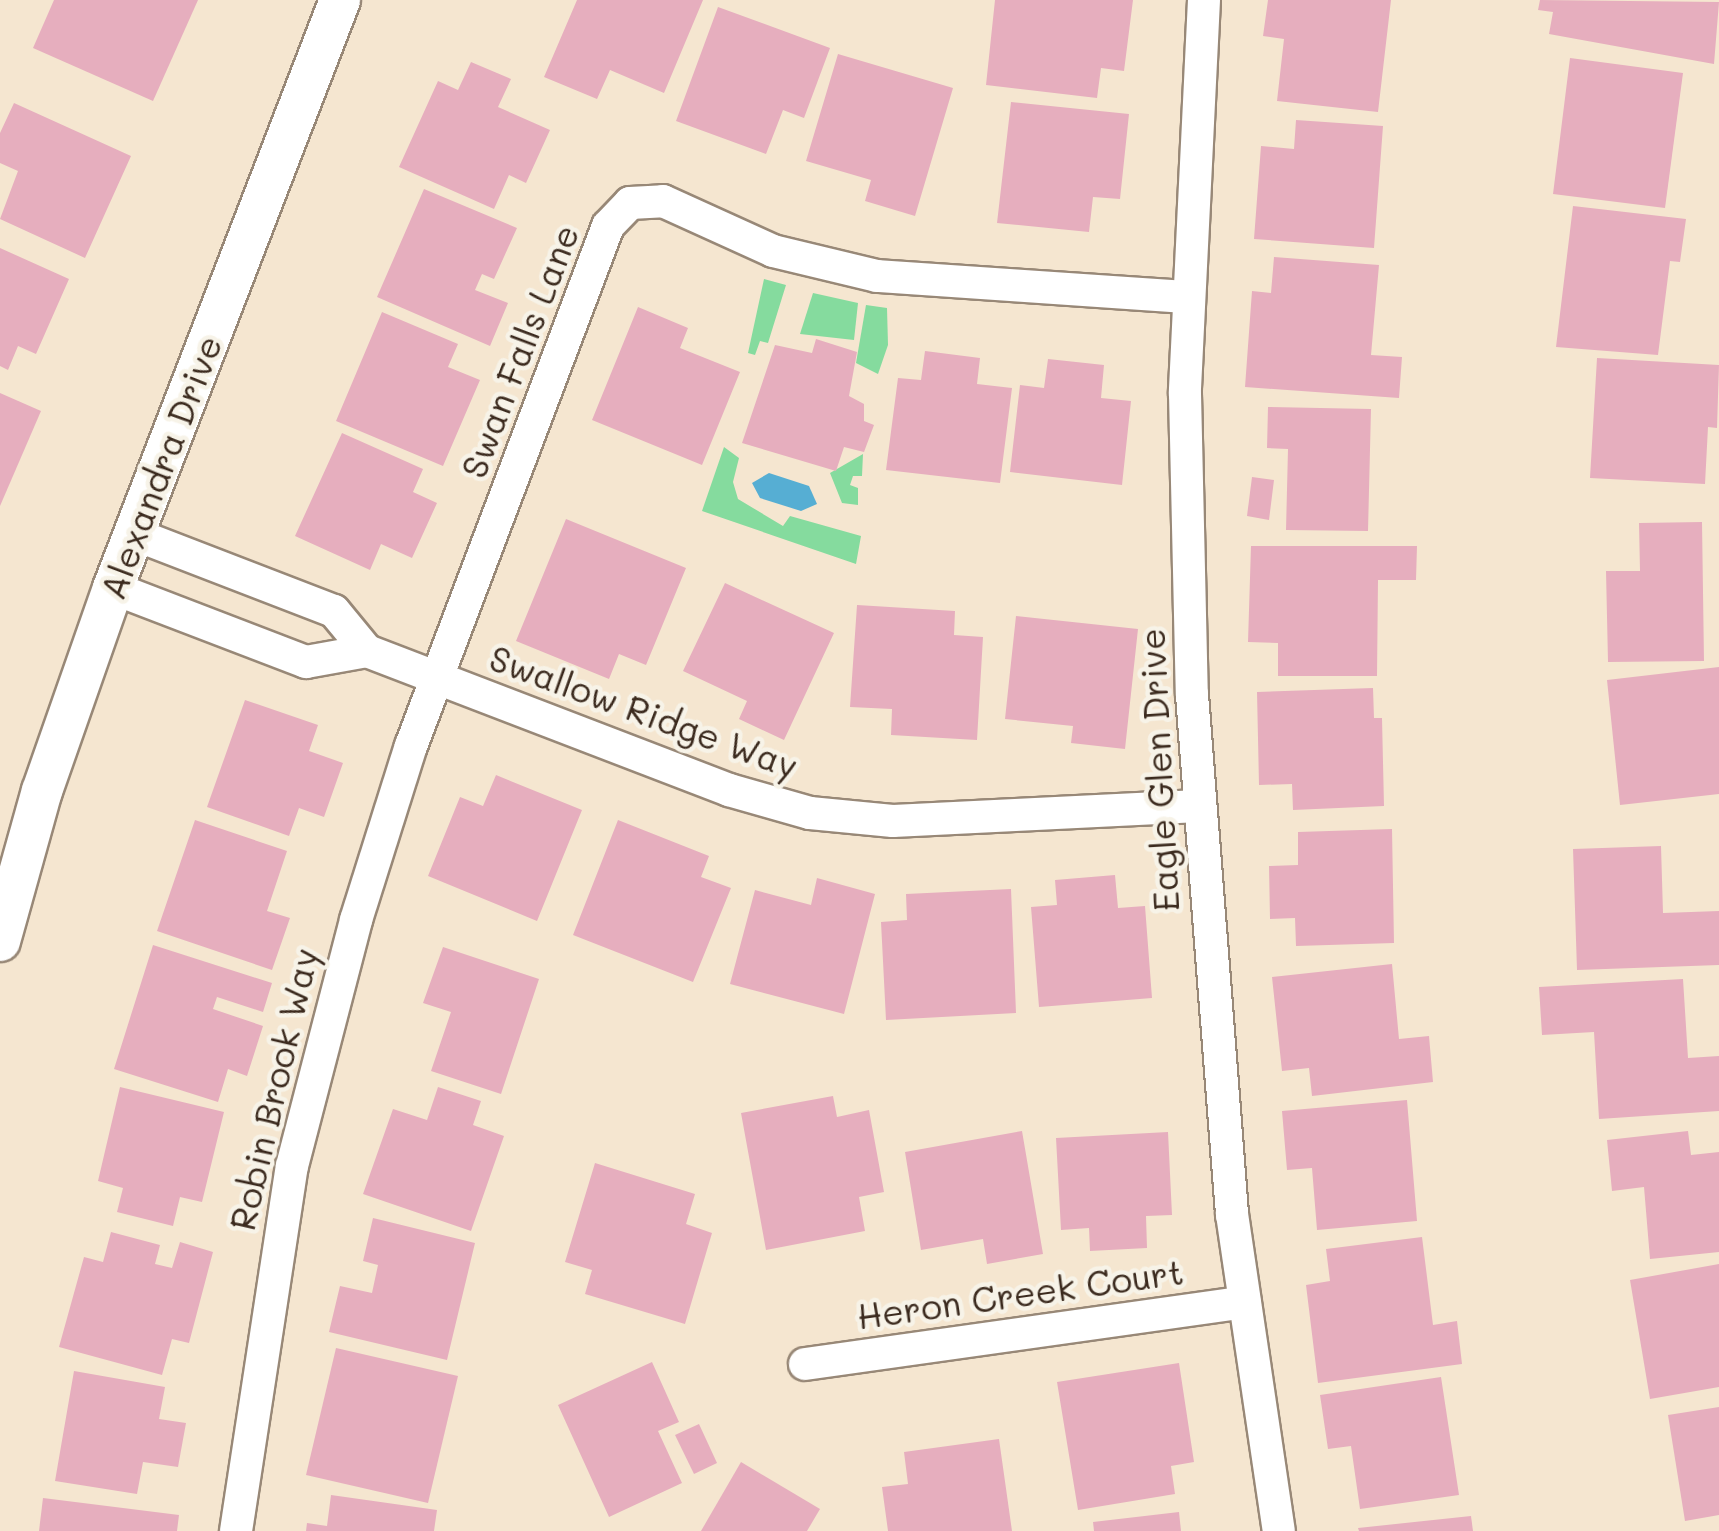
<!DOCTYPE html>
<html>
<head>
<meta charset="utf-8">
<style>
	body { margin:0 }
	#map { position:relative; width:1719px; height:1531px; overflow:hidden; background:#f5e6d0; font-family:Mali,sans-serif }
	div>[style] { position:absolute }
	[style*='--x'] { left:calc(var(--x)*1px); top:calc(var(--y)*1px); width:calc(var(--w)*1px); rotate:calc(var(--a)*1deg) }
	.green>* { inset:0; background:#85db9e }
	.water>* { inset:0; background:#56aed3 }
	.building>* { inset:0; background:#e6aebe }
	.roads { filter:drop-shadow(2px 0 #988877) drop-shadow(-2px 0 #988877) drop-shadow(0 2px #988877) drop-shadow(0 -2px #988877) }
	.minor>* { height:32px; margin:-16px; padding:0 16px; transform-origin:16px; border-radius:16px; background:#fff }
	.tertiary>* { height:40px; margin:-20px; padding:0 20px; transform-origin:20px; border-radius:20px; background:#fff }
	span { translate:-50% -50%; white-space:nowrap; text-align:center; line-height:1.15; -webkit-text-stroke:9px #f7f3e8; paint-order:stroke }
	.street-label { font-size:35px; color:#3b2a1e }
</style>
</head>
<body>
<div id="map">
	<div class="green">
		<div style="clip-path:polygon(764px 279px,786px 285px,768px 343px,760px 341px,755px 355px,748px 353px)"></div>
		<div style="clip-path:polygon(813px 293px,858px 303px,854px 340px,800px 334px)"></div>
		<div style="clip-path:polygon(866px 305px,887px 308px,888px 345px,878px 374px,856px 363px)"></div>
		<div style="clip-path:polygon(724px 447px,739px 458px,733px 482px,738px 499px,783px 526px,790px 516px,861px 536px,856px 564px,702px 511px)"></div>
		<div style="clip-path:polygon(863px 454px,862px 476px,853px 476px,850px 485px,858px 488px,858px 505px,842px 503px,830px 473px)"></div>
	</div>
	<div class="water">
		<div style="clip-path:polygon(769px 473px,809px 486px,817px 504px,801px 511px,760px 498px,752px 483px)"></div>
	</div>
	<div class="building">
		<div style="clip-path:polygon(54px 0,198px 0,153px 101px,33px 48px)"></div>
		<div style="clip-path:polygon(577px 0,703px 0,664px 93px,610px 70px,597px 99px,544px 77px)"></div>
		<div style="clip-path:polygon(995px 0,1133px 0,1124px 71px,1101px 68px,1097px 98px,986px 85px)"></div>
		<div style="clip-path:polygon(1268px 0,1391px 0,1378px 112px,1277px 101px,1284px 39px,1263px 36px)"></div>
		<div style="clip-path:polygon(1540px 0,1719px 2px,1714px 64px,1549px 34px,1553px 12px,1538px 10px)"></div>
		<div style="clip-path:polygon(718px 7px,830px 48px,804px 118px,783px 110px,766px 154px,676px 121px)"></div>
		<div style="clip-path:polygon(838px 54px,953px 88px,915px 216px,865px 201px,871px 180px,806px 161px)"></div>
		<div style="clip-path:polygon(1570px 58px,1683px 73px,1665px 208px,1553px 194px)"></div>
		<div style="clip-path:polygon(471px 62px,511px 79px,498px 107px,550px 130px,526px 183px,509px 175px,494px 209px,399px 167px,438px 81px,458px 90px)"></div>
		<div style="clip-path:polygon(1011px 102px,1129px 114px,1120px 199px,1093px 197px,1089px 232px,997px 223px)"></div>
		<div style="clip-path:polygon(14px 103px,131px 156px,85px 258px,0 219px,18px 171px,0 163px,0 133px)"></div>
		<div style="clip-path:polygon(1296px 120px,1383px 126px,1374px 248px,1254px 239px,1261px 146px,1294px 149px)"></div>
		<div style="clip-path:polygon(424px 189px,517px 228px,494px 279px,482px 274px,475px 290px,508px 303px,490px 346px,377px 297px)"></div>
		<div style="clip-path:polygon(1573px 206px,1686px 219px,1680px 262px,1670px 261px,1658px 355px,1556px 347px)"></div>
		<div style="clip-path:polygon(0 248px,69px 279px,36px 354px,18px 346px,8px 370px,0 366px)"></div>
		<div style="clip-path:polygon(1274px 257px,1379px 265px,1371px 355px,1402px 357px,1399px 398px,1245px 387px,1252px 291px,1271px 293px)"></div>
		<div style="clip-path:polygon(638px 307px,688px 328px,680px 348px,740px 372px,702px 465px,592px 420px)"></div>
		<div style="clip-path:polygon(382px 312px,458px 344px,448px 367px,480px 380px,443px 466px,336px 421px)"></div>
		<div style="clip-path:polygon(816px 339px,857px 352px,849px 396px,864px 404px,864px 421px,874px 425px,864px 452px,844px 447px,836px 471px,742px 443px,775px 345px,812px 353px)"></div>
		<div style="clip-path:polygon(925px 351px,980px 358px,977px 384px,1012px 388px,1000px 483px,886px 470px,898px 378px,921px 380px)"></div>
		<div style="clip-path:polygon(1597px 358px,1719px 365px,1717px 428px,1708px 427px,1705px 484px,1590px 478px)"></div>
		<div style="clip-path:polygon(1048px 359px,1104px 365px,1101px 398px,1131px 401px,1122px 485px,1010px 472px,1020px 385px,1044px 388px)"></div>
		<div style="clip-path:polygon(0 393px,41px 411px,0 506px)"></div>
		<div style="clip-path:polygon(1268px 407px,1371px 409px,1368px 531px,1286px 530px,1288px 449px,1267px 448px)"></div>
		<div style="clip-path:polygon(342px 433px,423px 469px,413px 492px,437px 503px,412px 558px,381px 544px,370px 570px,295px 536px)"></div>
		<div style="clip-path:polygon(1252px 477px,1274px 480px,1269px 520px,1247px 516px)"></div>
		<div style="clip-path:polygon(566px 519px,686px 568px,646px 665px,619px 654px,609px 679px,516px 641px)"></div>
		<div style="clip-path:polygon(1702px 522px,1704px 661px,1608px 662px,1606px 571px,1640px 571px,1639px 523px)"></div>
		<div style="clip-path:polygon(1251px 546px,1417px 546px,1416px 580px,1378px 580px,1377px 676px,1278px 676px,1278px 643px,1248px 642px)"></div>
		<div style="clip-path:polygon(725px 583px,834px 633px,784px 740px,739px 719px,747px 701px,683px 671px)"></div>
		<div style="clip-path:polygon(857px 605px,955px 611px,954px 635px,983px 637px,977px 740px,891px 735px,892px 709px,850px 707px)"></div>
		<div style="clip-path:polygon(1016px 616px,1138px 629px,1125px 749px,1071px 743px,1073px 726px,1005px 719px)"></div>
		<div style="clip-path:polygon(1719px 667px,1719px 794px,1620px 805px,1607px 680px)"></div>
		<div style="clip-path:polygon(1373px 688px,1374px 718px,1382px 718px,1384px 806px,1293px 810px,1292px 784px,1259px 785px,1257px 692px)"></div>
		<div style="clip-path:polygon(245px 700px,318px 725px,309px 751px,343px 763px,324px 817px,299px 808px,289px 836px,207px 807px)"></div>
		<div style="clip-path:polygon(496px 775px,582px 810px,537px 921px,428px 876px,460px 797px,483px 806px)"></div>
		<div style="clip-path:polygon(195px 820px,287px 851px,267px 911px,290px 918px,272px 970px,157px 931px)"></div>
		<div style="clip-path:polygon(618px 820px,709px 856px,701px 877px,731px 888px,693px 982px,573px 935px)"></div>
		<div style="clip-path:polygon(1392px 829px,1394px 943px,1296px 946px,1295px 918px,1270px 919px,1269px 866px,1298px 865px,1298px 832px)"></div>
		<div style="clip-path:polygon(1661px 846px,1663px 913px,1719px 911px,1719px 965px,1577px 970px,1573px 849px)"></div>
		<div style="clip-path:polygon(1115px 875px,1118px 908px,1145px 906px,1152px 998px,1039px 1007px,1031px 907px,1057px 905px,1055px 880px)"></div>
		<div style="clip-path:polygon(817px 878px,875px 894px,844px 1014px,730px 984px,755px 890px,811px 905px)"></div>
		<div style="clip-path:polygon(1011px 889px,1016px 1013px,886px 1020px,881px 922px,907px 920px,906px 894px)"></div>
		<div style="clip-path:polygon(153px 945px,272px 983px,263px 1012px,217px 997px,213px 1009px,263px 1026px,247px 1076px,228px 1069px,218px 1102px,114px 1069px)"></div>
		<div style="clip-path:polygon(443px 947px,539px 979px,501px 1094px,431px 1071px,451px 1012px,423px 1003px)"></div>
		<div style="clip-path:polygon(1392px 964px,1399px 1039px,1429px 1036px,1433px 1082px,1312px 1096px,1309px 1068px,1282px 1071px,1272px 977px)"></div>
		<div style="clip-path:polygon(1683px 979px,1688px 1058px,1719px 1056px,1719px 1111px,1599px 1119px,1594px 1032px,1542px 1035px,1539px 987px)"></div>
		<div style="clip-path:polygon(120px 1087px,224px 1112px,202px 1202px,180px 1197px,173px 1226px,117px 1212px,123px 1188px,98px 1181px)"></div>
		<div style="clip-path:polygon(438px 1087px,481px 1101px,473px 1125px,504px 1136px,471px 1231px,363px 1194px,393px 1109px,427px 1120px)"></div>
		<div style="clip-path:polygon(833px 1096px,837px 1117px,869px 1110px,884px 1192px,859px 1197px,865px 1231px,766px 1250px,741px 1113px)"></div>
		<div style="clip-path:polygon(1407px 1100px,1417px 1221px,1317px 1230px,1312px 1168px,1287px 1170px,1282px 1111px)"></div>
		<div style="clip-path:polygon(1022px 1131px,1043px 1254px,987px 1264px,983px 1239px,921px 1250px,905px 1152px)"></div>
		<div style="clip-path:polygon(1688px 1131px,1691px 1155px,1719px 1152px,1719px 1252px,1650px 1259px,1644px 1187px,1612px 1191px,1607px 1140px)"></div>
		<div style="clip-path:polygon(1168px 1132px,1172px 1215px,1146px 1216px,1147px 1248px,1090px 1251px,1089px 1228px,1061px 1230px,1056px 1138px)"></div>
		<div style="clip-path:polygon(595px 1163px,695px 1194px,686px 1224px,712px 1233px,685px 1324px,585px 1294px,592px 1270px,565px 1262px)"></div>
		<div style="clip-path:polygon(373px 1218px,475px 1243px,447px 1360px,329px 1332px,340px 1286px,372px 1293px,378px 1265px,363px 1261px)"></div>
		<div style="clip-path:polygon(111px 1232px,160px 1245px,155px 1264px,172px 1268px,180px 1242px,213px 1252px,189px 1343px,172px 1339px,162px 1375px,59px 1347px,84px 1257px,103px 1262px)"></div>
		<div style="clip-path:polygon(1422px 1237px,1433px 1325px,1457px 1321px,1462px 1364px,1318px 1383px,1306px 1285px,1330px 1281px,1326px 1249px)"></div>
		<div style="clip-path:polygon(1719px 1264px,1719px 1387px,1650px 1399px,1630px 1280px)"></div>
		<div style="clip-path:polygon(336px 1348px,458px 1376px,428px 1503px,306px 1475px)"></div>
		<div style="clip-path:polygon(652px 1362px,679px 1422px,658px 1431px,682px 1483px,609px 1517px,558px 1405px)"></div>
		<div style="clip-path:polygon(1179px 1363px,1194px 1462px,1171px 1466px,1175px 1494px,1078px 1510px,1057px 1382px)"></div>
		<div style="clip-path:polygon(74px 1371px,165px 1387px,159px 1419px,186px 1423px,178px 1467px,143px 1462px,137px 1494px,55px 1481px)"></div>
		<div style="clip-path:polygon(1441px 1377px,1459px 1495px,1360px 1509px,1351px 1446px,1328px 1449px,1320px 1395px)"></div>
		<div style="clip-path:polygon(1719px 1407px,1719px 1515px,1685px 1521px,1668px 1415px)"></div>
		<div style="clip-path:polygon(699px 1424px,717px 1463px,694px 1474px,675px 1435px)"></div>
		<div style="clip-path:polygon(999px 1439px,1012px 1531px,888px 1531px,882px 1487px,908px 1484px,904px 1452px)"></div>
		<div style="clip-path:polygon(741px 1462px,820px 1509px,807px 1531px,701px 1531px)"></div>
		<div style="clip-path:polygon(331px 1495px,437px 1510px,434px 1531px,306px 1531px,307px 1523px,327px 1526px)"></div>
		<div style="clip-path:polygon(43px 1498px,179px 1515px,177px 1531px,39px 1531px)"></div>
		<div style="clip-path:polygon(1179px 1512px,1181px 1531px,1094px 1531px,1093px 1522px)"></div>
		<div style="clip-path:polygon(1471px 1516px,1473px 1531px,1359px 1531px,1358px 1528px)"></div>
	</div>
	<div class="roads">
		<div class="minor">
			<div style="--x:1204;--y:0;--w:394;--a:92.8"></div>
			<div style="--x:1185;--y:394;--w:301;--a:88.7"></div>
			<div style="--x:1192;--y:695;--w:521;--a:85.59"></div>
			<div style="--x:1232;--y:1214;--w:320;--a:81.6"></div>
			<div style="--x:134;--y:534;--w:214;--a:21.1"></div>
			<div style="--x:334;--y:611;--w:52;--a:50.5"></div>
			<div style="--x:113;--y:588;--w:207;--a:21"></div>
			<div style="--x:306;--y:662;--w:62;--a:-10.2"></div>
			<div style="--x:367;--y:651;--w:388;--a:21"></div>
			<div style="--x:729;--y:790;--w:84;--a:15.9"></div>
			<div style="--x:810;--y:813;--w:83;--a:5.5"></div>
			<div style="--x:893;--y:821;--w:306;--a:-2.8"></div>
			<div style="--x:805;--y:1364;--w:444;--a:-8"></div>
			<div style="--x:236;--y:1531;--w:369;--a:-81.3"></div>
			<div style="--x:292;--y:1166;--w:254;--a:-75.4"></div>
			<div style="--x:356;--y:920;--w:182;--a:-72.5"></div>
			<div style="--x:411;--y:746;--w:556;--a:-69.25"></div>
			<div style="--x:608;--y:226;--w:32;--a:-46"></div>
			<div style="--x:630;--y:203;--w:33;--a:-3"></div>
			<div style="--x:663;--y:201;--w:121;--a:24.4"></div>
			<div style="--x:773;--y:251;--w:107;--a:13.5"></div>
			<div style="--x:877;--y:276;--w:312;--a:3.9"></div>
		</div>
		<div class="tertiary">
			<div style="--x:0;--y:941;--w:156;--a:-74.4"></div>
			<div style="--x:42;--y:791;--w:215;--a:-70.7"></div>
			<div style="--x:113;--y:588;--w:630;--a:-68.89"></div>
		</div>
	</div>
	<div class="street-label">
		<span style="left:519px;top:351px;rotate:-69deg">Swan Falls Lane</span>
		<span style="left:160px;top:467px;rotate:-69deg">Alexandra Drive</span>
		<span style="left:644px;top:711px;rotate:20deg">Swallow Ridge Way</span>
		<span style="left:1158px;top:770px;rotate:-93deg">Eagle Glen Drive</span>
		<span style="left:273px;top:1089px;rotate:-77deg">Robin Brook Way</span>
		<span style="left:1020px;top:1293px;rotate:-8deg">Heron Creek Court</span>
	</div>
</div>
</body>
</html>
